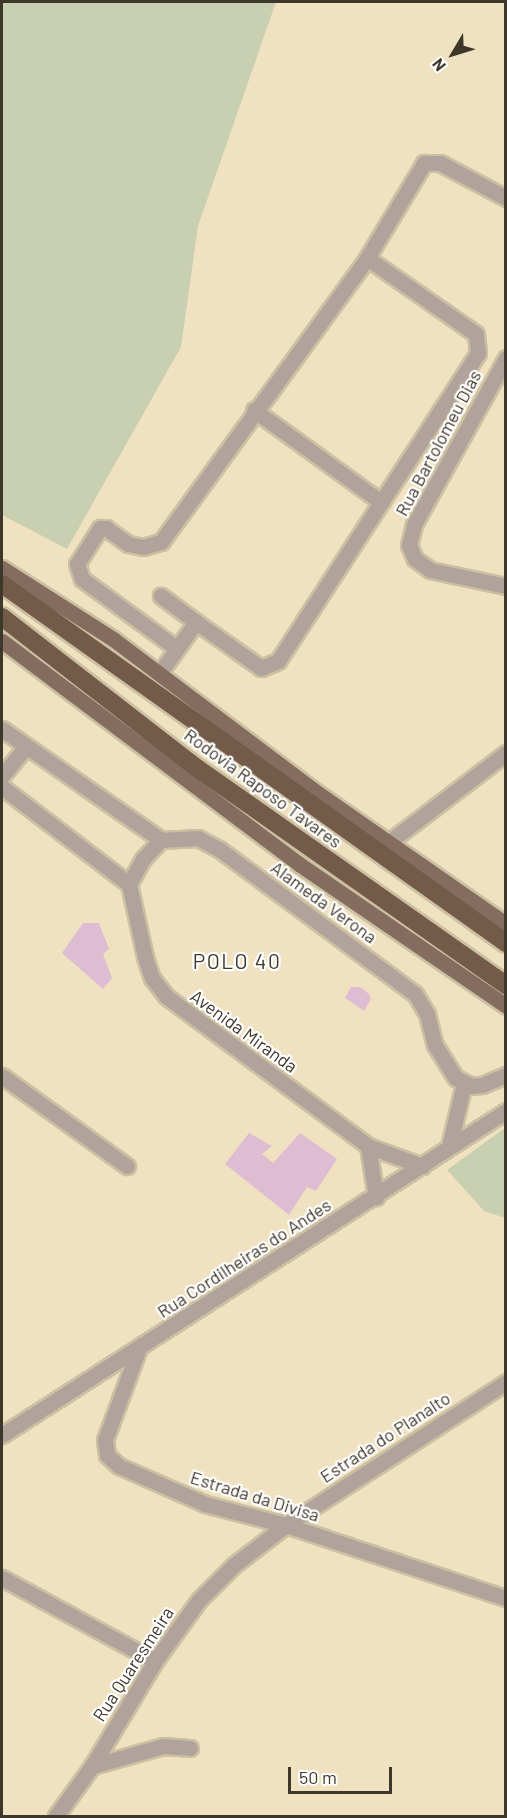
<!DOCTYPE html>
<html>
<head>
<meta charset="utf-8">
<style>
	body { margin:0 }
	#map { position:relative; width:507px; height:1818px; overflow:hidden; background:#f0e2c0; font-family:Barlow,sans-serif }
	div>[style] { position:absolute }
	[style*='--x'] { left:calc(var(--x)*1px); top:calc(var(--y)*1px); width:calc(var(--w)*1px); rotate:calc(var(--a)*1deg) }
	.green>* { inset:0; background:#c9d0b2 }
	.building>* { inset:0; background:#debdd3 }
	.roads { filter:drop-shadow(2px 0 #ccc0a2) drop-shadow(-2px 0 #ccc0a2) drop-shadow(0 2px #ccc0a2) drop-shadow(0 -2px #ccc0a2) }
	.minor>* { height:15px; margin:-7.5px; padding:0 7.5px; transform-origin:7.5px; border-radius:7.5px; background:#b0a39b }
	.major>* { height:15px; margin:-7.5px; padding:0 7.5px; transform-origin:7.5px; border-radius:7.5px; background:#846d5f }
	.highway>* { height:18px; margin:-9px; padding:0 9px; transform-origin:9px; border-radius:9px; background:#745a49 }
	span { translate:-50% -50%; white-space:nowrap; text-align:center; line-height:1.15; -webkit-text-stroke:4.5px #fff; paint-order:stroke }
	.street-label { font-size:18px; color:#3e382b }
	.quarter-label { font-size:21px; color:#3e382b; letter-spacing:1.5px }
	.frame { position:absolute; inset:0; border:3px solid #3e382b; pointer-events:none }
	.north { position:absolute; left:423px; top:24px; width:60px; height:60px; -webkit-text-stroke:4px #fff; paint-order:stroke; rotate:232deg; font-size:16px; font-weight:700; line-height:24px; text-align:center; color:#3e382b }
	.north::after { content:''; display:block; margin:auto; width:21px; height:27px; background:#3e382b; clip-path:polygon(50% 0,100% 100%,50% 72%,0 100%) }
	.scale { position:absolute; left:288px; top:1767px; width:104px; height:27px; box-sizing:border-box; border:3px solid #3e382b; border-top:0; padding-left:8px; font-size:18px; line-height:21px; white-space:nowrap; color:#3e382b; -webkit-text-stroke:4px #fff; paint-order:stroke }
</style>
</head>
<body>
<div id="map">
	<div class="green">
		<div style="clip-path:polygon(2px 2px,276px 2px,198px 226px,181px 347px,67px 549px,2px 515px)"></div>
		<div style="clip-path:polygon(505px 1128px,505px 1218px,484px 1211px,447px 1170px)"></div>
	</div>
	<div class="building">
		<div style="clip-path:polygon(83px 923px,99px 923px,109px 949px,103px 954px,112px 978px,103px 989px,62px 953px)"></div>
		<div style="clip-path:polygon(351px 987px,360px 987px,369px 994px,371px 999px,364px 1011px,345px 998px)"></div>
		<div style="clip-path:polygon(249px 1133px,272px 1146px,262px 1154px,273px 1163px,300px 1133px,337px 1159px,316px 1191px,307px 1187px,289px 1215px,225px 1164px)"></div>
	</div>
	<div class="roads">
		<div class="minor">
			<div style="--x:506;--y:358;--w:191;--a:118.9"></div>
			<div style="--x:414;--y:525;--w:21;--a:104"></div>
			<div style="--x:409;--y:545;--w:15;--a:67"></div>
			<div style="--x:415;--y:559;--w:19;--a:36"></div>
			<div style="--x:430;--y:570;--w:78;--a:11.9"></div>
			<div style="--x:254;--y:410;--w:157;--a:35.9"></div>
			<div style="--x:196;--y:622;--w:80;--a:35.3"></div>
			<div style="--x:261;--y:668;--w:18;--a:-22"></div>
			<div style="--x:278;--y:661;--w:367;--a:-57"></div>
			<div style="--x:478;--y:353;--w:19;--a:-96"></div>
			<div style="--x:476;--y:334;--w:133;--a:-145.1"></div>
			<div style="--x:176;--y:648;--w:117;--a:-143.7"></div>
			<div style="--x:82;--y:579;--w:16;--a:-108"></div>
			<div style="--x:77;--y:564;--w:43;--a:-57.4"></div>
			<div style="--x:100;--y:528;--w:6;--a:0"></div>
			<div style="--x:106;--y:528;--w:27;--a:36"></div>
			<div style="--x:128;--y:544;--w:15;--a:11"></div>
			<div style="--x:143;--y:547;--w:19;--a:-16"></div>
			<div style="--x:161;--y:542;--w:351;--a:-54"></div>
			<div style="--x:367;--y:258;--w:111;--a:-59"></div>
			<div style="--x:424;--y:163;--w:16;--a:0"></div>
			<div style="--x:440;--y:163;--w:75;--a:27.9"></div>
			<div style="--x:159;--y:674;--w:64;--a:-54.6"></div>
			<div style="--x:196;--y:622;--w:44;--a:-143.4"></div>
			<div style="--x:2;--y:729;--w:194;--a:34.9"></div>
			<div style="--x:2;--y:776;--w:38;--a:-51"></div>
			<div style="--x:2;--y:787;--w:160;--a:37.4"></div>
			<div style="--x:389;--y:842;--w:147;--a:-37.3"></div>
			<div style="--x:129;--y:884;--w:29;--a:-61"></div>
			<div style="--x:143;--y:859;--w:26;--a:-47"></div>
			<div style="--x:161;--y:840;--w:37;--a:-3"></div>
			<div style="--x:198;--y:838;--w:24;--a:28"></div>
			<div style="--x:219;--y:849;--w:244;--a:36.5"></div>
			<div style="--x:415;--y:994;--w:23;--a:59"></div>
			<div style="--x:427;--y:1014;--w:32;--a:76"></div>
			<div style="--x:435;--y:1045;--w:39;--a:58"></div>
			<div style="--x:456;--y:1078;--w:18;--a:27"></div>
			<div style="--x:472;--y:1086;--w:10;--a:-6"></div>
			<div style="--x:482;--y:1085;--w:26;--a:-23"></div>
			<div style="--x:129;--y:884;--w:75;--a:77.6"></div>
			<div style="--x:145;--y:957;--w:22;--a:72"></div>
			<div style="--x:152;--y:978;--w:24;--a:52"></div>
			<div style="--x:167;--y:997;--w:250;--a:36.5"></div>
			<div style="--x:368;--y:1146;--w:58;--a:20.3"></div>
			<div style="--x:2;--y:1076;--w:154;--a:35.8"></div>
			<div style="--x:368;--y:1146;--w:52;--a:81.1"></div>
			<div style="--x:449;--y:1147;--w:66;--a:-76.8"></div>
			<div style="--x:139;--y:1348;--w:98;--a:110.3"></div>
			<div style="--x:105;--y:1440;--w:15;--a:82"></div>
			<div style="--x:107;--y:1455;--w:16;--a:43"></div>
			<div style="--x:119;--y:1466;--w:94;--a:23.8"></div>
			<div style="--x:205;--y:1504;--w:84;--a:14.5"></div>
			<div style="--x:286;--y:1525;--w:232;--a:18.4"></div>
			<div style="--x:2;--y:1435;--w:599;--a:-32.74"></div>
			<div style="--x:2;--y:1578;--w:174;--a:28.5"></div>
			<div style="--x:92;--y:1766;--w:74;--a:-15.7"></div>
			<div style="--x:163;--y:1746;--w:27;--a:4"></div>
			<div style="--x:56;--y:1816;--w:62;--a:-54.2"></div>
			<div style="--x:92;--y:1766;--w:122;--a:-59"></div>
			<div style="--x:155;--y:1661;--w:75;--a:-54.2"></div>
			<div style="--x:199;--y:1600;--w:49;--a:-45"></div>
			<div style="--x:234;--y:1565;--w:66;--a:-37.6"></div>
			<div style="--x:286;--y:1525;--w:262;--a:-33"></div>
		</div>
		<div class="major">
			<div style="--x:2;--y:568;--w:132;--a:32.6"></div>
			<div style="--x:113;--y:639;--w:254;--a:37"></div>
			<div style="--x:316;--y:792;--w:231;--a:34.8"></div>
			<div style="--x:2;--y:641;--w:371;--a:36.9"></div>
			<div style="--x:299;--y:864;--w:251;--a:34.4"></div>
		</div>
		<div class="highway">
			<div style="--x:2;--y:584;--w:619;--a:35.46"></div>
			<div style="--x:2;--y:617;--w:247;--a:37.8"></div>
			<div style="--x:197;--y:768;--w:378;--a:35.1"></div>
		</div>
	</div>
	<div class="street-label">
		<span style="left:438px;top:443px;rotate:-62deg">Rua Bartolomeu Dias</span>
		<span style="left:263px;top:788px;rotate:36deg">Rodovia Raposo Tavares</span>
		<span style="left:324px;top:902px;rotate:36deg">Alameda Verona</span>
		<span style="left:244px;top:1031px;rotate:36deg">Avenida Miranda</span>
		<span style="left:244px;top:1258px;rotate:-33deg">Rua Cordilheiras do Andes</span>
		<span style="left:385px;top:1437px;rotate:-33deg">Estrada do Planalto</span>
		<span style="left:255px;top:1496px;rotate:17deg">Estrada da Divisa</span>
		<span style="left:133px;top:1664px;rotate:-57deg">Rua Quaresmeira</span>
	</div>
	<div class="quarter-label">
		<span style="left:237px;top:961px">POLO 40</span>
	</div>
	<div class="frame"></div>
	<div class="north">N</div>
	<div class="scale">50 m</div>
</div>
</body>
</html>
